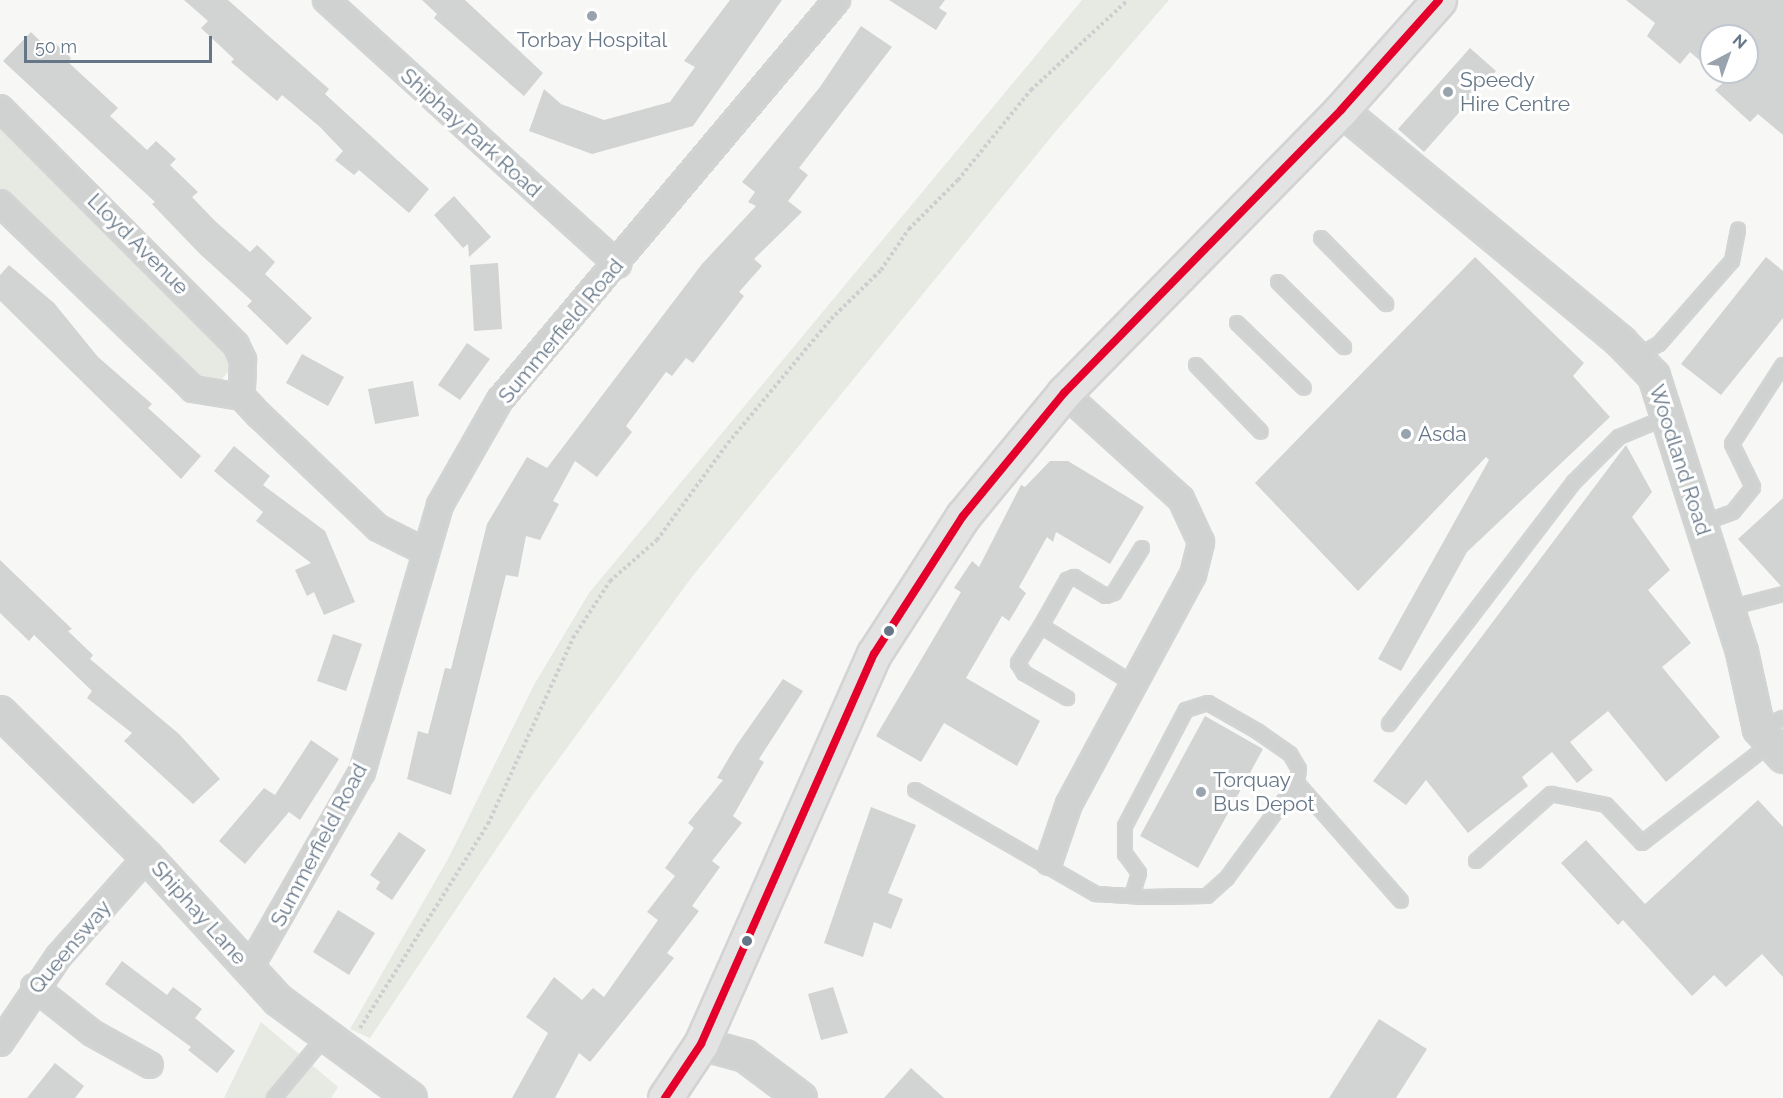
<!DOCTYPE html>
<html>
<head>
<meta charset="utf-8">
<style>
	body { margin:0 }
	#map { position:relative; width:1783px; height:1098px; overflow:hidden; background:#f7f7f5; font-family:Raleway,sans-serif }
	div>[style] { position:absolute }
	[style*='--x'] { left:calc(var(--x)*1px); top:calc(var(--y)*1px); width:calc(var(--w)*1px); rotate:calc(var(--a)*1deg) }
	.green>* { inset:0; background:#e6eae3 }
	.building>* { inset:0; background:#d2d3d3 }
	.path>* { height:4px; margin-top:-2px; transform-origin:0; background:repeating-linear-gradient(90deg,#cccecf 0 3px,transparent 0 6px) }
	.roads { filter:drop-shadow(2px 0 #d2d4d4) drop-shadow(-2px 0 #d2d4d4) drop-shadow(0 2px #d2d4d4) drop-shadow(0 -2px #d2d4d4) }
	.service>* { height:12px; margin:-6px; padding:0 6px; transform-origin:6px; border-radius:6px; background:#d0d2d2 }
	.minor>* { height:24px; margin:-12px; padding:0 12px; transform-origin:12px; border-radius:12px; background:#d0d2d2 }
	.tertiary>* { height:30px; margin:-15px; padding:0 15px; transform-origin:15px; border-radius:15px; background:#d0d2d2 }
	.primary>* { height:33px; margin:-16.5px; padding:0 16.5px; transform-origin:16.5px; border-radius:16.5px; background:#e3e3e3 }
	.bus-1>* { height:8px; margin:-4px; padding:0 4px; transform-origin:4px; border-radius:4px; background:#e4002b }
	.dots>* { width:16px; height:16px; translate:-50% -50%; box-sizing:border-box; border:3px solid #fff; border-radius:50% }
	span { translate:-50% -50%; white-space:nowrap; text-align:center; line-height:1.15; -webkit-text-stroke:6px #fff; paint-order:stroke }
	.poi-label { font-size:21px; color:#657687 }
	.left { translate:0 -50%; text-align:left }
	.street-label { font-size:21px; color:#657687 }
	.north { position:absolute; left:1699px; top:24px; width:60px; height:60px; box-sizing:border-box; background:#fff; border:2px solid #c1c8cf; border-radius:50%; rotate:41deg; font-size:16px; font-weight:700; line-height:24px; text-align:center; color:#657687 }
	.north::after { content:''; display:block; margin:auto; width:21px; height:27px; background:#98a3ae; clip-path:polygon(50% 0,100% 100%,50% 72%,0 100%) }
	.scale { position:absolute; left:24px; top:36px; width:188px; height:27px; box-sizing:border-box; border:3px solid #657687; border-top:0; padding-left:8px; font-size:18px; line-height:21px; white-space:nowrap; color:#657687; -webkit-text-stroke:4px #fff; paint-order:stroke }
</style>
</head>
<body>
<div id="map">
	<div class="green">
		<div style="clip-path:polygon(1082px 0,1169px 0,1056px 131px,691px 578px,531px 797px,370px 1038px,350px 1029px,448px 859px,534px 685px,589px 593px)"></div>
		<div style="clip-path:polygon(0 127px,225px 353px,231px 368px,214px 389px,195px 390px,0 197px)"></div>
		<div style="clip-path:polygon(261px 1022px,338px 1087px,331px 1098px,224px 1098px)"></div>
	</div>
	<div class="building">
		<div style="clip-path:polygon(184px 0,228px 0,329px 89px,325px 94px,429px 189px,409px 213px,359px 170px,354px 175px,335px 160px,343px 151px,320px 127px,282px 95px,277px 101px,231px 62px,234px 59px,201px 28px,208px 21px)"></div>
		<div style="clip-path:polygon(422px 0,465px 0,543px 73px,524px 96px,434px 18px,437px 14px)"></div>
		<div style="clip-path:polygon(730px 0,782px 0,693px 126px,592px 154px,529px 131px,544px 89px,561px 104px,604px 120px,670px 102px,695px 67px,684px 61px)"></div>
		<div style="clip-path:polygon(889px 0,945px 0,939px 8px,947px 13px,936px 30px)"></div>
		<div style="clip-path:polygon(1626px 0,1783px 0,1783px 135px,1758px 114px,1750px 122px,1715px 90px,1725px 81px,1714px 72px,1747px 72px,1747px 36px,1711px 36px,1711px 70px,1690px 52px,1680px 64px,1647px 36px,1655px 23px)"></div>
		<div style="clip-path:polygon(861px 26px,892px 47px,799px 168px,808px 175px,788px 201px,802px 212px,754px 259px,762px 266px,739px 292px,744px 296px,693px 363px,686px 358px,672px 376px,666px 372px,626px 426px,632px 432px,597px 477px,575px 461px,553px 501px,559px 504px,540px 540px,526px 536px,518px 577px,506px 575px,451px 795px,407px 779px,418px 731px,428px 734px,445px 668px,451px 669px,487px 524px,527px 457px,547px 468px,702px 264px,756px 206px,748px 202px,755px 192px,742px 182px,820px 87px)"></div>
		<div style="clip-path:polygon(31px 32px,50px 51px,56px 44px,71px 58px,68px 62px,118px 108px,110px 116px,147px 150px,156px 141px,176px 159px,170px 165px,198px 192px,192px 197px,215px 221px,250px 252px,257px 245px,275px 262px,265px 274px,312px 318px,287px 345px,247px 306px,252px 301px,200px 254px,152px 204px,155px 202px,3px 61px)"></div>
		<div style="clip-path:polygon(1470px 48px,1496px 71px,1424px 152px,1398px 129px)"></div>
		<div style="clip-path:polygon(454px 196px,491px 237px,469px 257px,468px 244px,463px 248px,434px 215px)"></div>
		<div style="clip-path:polygon(1475px 257px,1584px 363px,1573px 376px,1610px 417px,1467px 552px,1401px 671px,1378px 659px,1489px 460px,1486px 457px,1358px 591px,1255px 483px)"></div>
		<div style="clip-path:polygon(1766px 257px,1783px 271px,1783px 318px,1721px 395px,1681px 364px)"></div>
		<div style="clip-path:polygon(498px 263px,502px 329px,474px 331px,470px 265px)"></div>
		<div style="clip-path:polygon(9px 265px,54px 303px,98px 357px,152px 404px,148px 408px,201px 456px,181px 479px,0 301px,0 275px)"></div>
		<div style="clip-path:polygon(467px 343px,490px 359px,460px 400px,438px 385px)"></div>
		<div style="clip-path:polygon(302px 354px,344px 377px,328px 406px,286px 383px)"></div>
		<div style="clip-path:polygon(413px 381px,419px 416px,375px 424px,368px 389px)"></div>
		<div style="clip-path:polygon(1626px 445px,1652px 492px,1632px 517px,1670px 570px,1648px 590px,1691px 643px,1662px 667px,1720px 737px,1666px 782px,1608px 711px,1570px 742px,1593px 770px,1577px 783px,1552px 752px,1522px 777px,1528px 786px,1468px 833px,1426px 780px,1406px 805px,1373px 781px)"></div>
		<div style="clip-path:polygon(234px 446px,270px 476px,263px 485px,325px 531px,355px 602px,324px 615px,314px 592px,307px 596px,295px 570px,311px 563px,256px 521px,263px 512px,214px 471px)"></div>
		<div style="clip-path:polygon(1050px 461px,1068px 461px,1144px 507px,1110px 564px,1056px 532px,1053px 542px,1047px 537px,1019px 587px,1026px 593px,1009px 621px,1002px 616px,966px 678px,1040px 721px,1017px 766px,944px 723px,921px 762px,876px 736px,961px 592px,954px 588px,972px 561px,979px 567px,1021px 485px,1025px 487px)"></div>
		<div style="clip-path:polygon(1783px 498px,1783px 586px,1781px 586px,1738px 539px)"></div>
		<div style="clip-path:polygon(0 560px,72px 629px,68px 631px,93px 655px,90px 659px,179px 734px,220px 779px,193px 804px,124px 741px,132px 733px,87px 698px,92px 691px,34px 635px,29px 641px,0 613px)"></div>
		<div style="clip-path:polygon(333px 634px,362px 644px,346px 691px,317px 681px)"></div>
		<div style="clip-path:polygon(783px 679px,803px 691px,759px 759px,764px 762px,733px 816px,742px 823px,712px 861px,720px 867px,692px 906px,699px 911px,667px 953px,674px 958px,590px 1062px,579px 1053px,555px 1098px,512px 1098px,548px 1033px,526px 1017px,554px 977px,582px 1000px,593px 988px,604px 997px,658px 920px,647px 912px,675px 876px,665px 868px,694px 828px,688px 823px,723px 780px,717px 778px,736px 746px)"></div>
		<div style="clip-path:polygon(1205px 716px,1263px 749px,1198px 868px,1140px 836px)"></div>
		<div style="clip-path:polygon(311px 740px,339px 759px,300px 820px,289px 812px,245px 864px,219px 841px,264px 788px,275px 795px)"></div>
		<div style="clip-path:polygon(1758px 800px,1783px 827px,1783px 977px,1762px 954px,1726px 987px,1714px 975px,1692px 996px,1623px 920px,1618px 925px,1561px 863px,1586px 840px,1645px 904px)"></div>
		<div style="clip-path:polygon(871px 807px,916px 825px,888px 893px,903px 899px,891px 929px,874px 922px,863px 957px,824px 943px)"></div>
		<div style="clip-path:polygon(399px 832px,426px 850px,392px 900px,376px 889px,380px 882px,370px 875px)"></div>
		<div style="clip-path:polygon(338px 910px,375px 933px,349px 975px,313px 952px)"></div>
		<div style="clip-path:polygon(122px 961px,167px 995px,173px 987px,202px 1009px,195px 1018px,235px 1051px,217px 1073px,188px 1050px,191px 1047px,105px 984px)"></div>
		<div style="clip-path:polygon(833px 987px,848px 1033px,821px 1040px,808px 994px)"></div>
		<div style="clip-path:polygon(1379px 1019px,1427px 1049px,1396px 1098px,1329px 1098px)"></div>
		<div style="clip-path:polygon(55px 1063px,84px 1086px,75px 1098px,27px 1098px)"></div>
		<div style="clip-path:polygon(911px 1068px,944px 1098px,884px 1098px)"></div>
	</div>
	<div class="path">
		<div style="--x:360;--y:1028;--w:241;--a:-57.9"></div>
		<div style="--x:488;--y:824;--w:205;--a:-65.4"></div>
		<div style="--x:573;--y:638;--w:68;--a:-57"></div>
		<div style="--x:610;--y:581;--w:62;--a:-41.1"></div>
		<div style="--x:657;--y:540;--w:120;--a:-53.8"></div>
		<div style="--x:728;--y:443;--w:161;--a:-50.3"></div>
		<div style="--x:831;--y:319;--w:70;--a:-44.4"></div>
		<div style="--x:881;--y:270;--w:50;--a:-55.7"></div>
		<div style="--x:909;--y:229;--w:69;--a:-45"></div>
		<div style="--x:958;--y:180;--w:116;--a:-51"></div>
		<div style="--x:1031;--y:90;--w:132;--a:-42.9"></div>
	</div>
	<div class="roads">
		<div class="service">
			<div style="--x:1321;--y:238;--w:93;--a:45.4"></div>
			<div style="--x:1278;--y:282;--w:93;--a:44.6"></div>
			<div style="--x:1237;--y:323;--w:93;--a:44.1"></div>
			<div style="--x:1637;--y:356;--w:25;--a:-29"></div>
			<div style="--x:1659;--y:344;--w:111;--a:-48.7"></div>
			<div style="--x:1732;--y:261;--w:32;--a:-79"></div>
			<div style="--x:1196;--y:365;--w:93;--a:45.9"></div>
			<div style="--x:1700;--y:524;--w:35;--a:-20"></div>
			<div style="--x:1733;--y:512;--w:32;--a:-51"></div>
			<div style="--x:1753;--y:487;--w:48;--a:-116"></div>
			<div style="--x:1732;--y:444;--w:94;--a:-57.2"></div>
			<div style="--x:1729;--y:608;--w:56;--a:-14.5"></div>
			<div style="--x:1041;--y:626;--w:44;--a:121.9"></div>
			<div style="--x:1018;--y:663;--w:12;--a:59"></div>
			<div style="--x:1024;--y:673;--w:50;--a:30.2"></div>
			<div style="--x:1132;--y:683;--w:107;--a:-147.9"></div>
			<div style="--x:1041;--y:626;--w:53;--a:-60.5"></div>
			<div style="--x:1067;--y:580;--w:8;--a:-23"></div>
			<div style="--x:1074;--y:577;--w:37;--a:31"></div>
			<div style="--x:1106;--y:596;--w:9;--a:-21"></div>
			<div style="--x:1114;--y:593;--w:53;--a:-58.1"></div>
			<div style="--x:1389;--y:724;--w:305;--a:-52.6"></div>
			<div style="--x:1574;--y:482;--w:64;--a:-45"></div>
			<div style="--x:1619;--y:437;--w:52;--a:-22.6"></div>
			<div style="--x:1759;--y:729;--w:26;--a:-25"></div>
			<div style="--x:915;--y:790;--w:209;--a:29.9"></div>
			<div style="--x:1096;--y:894;--w:49;--a:3.5"></div>
			<div style="--x:1145;--y:897;--w:62;--a:-0.9"></div>
			<div style="--x:1207;--y:896;--w:27;--a:-42"></div>
			<div style="--x:1227;--y:878;--w:118;--a:-53.6"></div>
			<div style="--x:1297;--y:783;--w:157;--a:48.6"></div>
			<div style="--x:1476;--y:861;--w:101;--a:-41.8"></div>
			<div style="--x:1551;--y:794;--w:56;--a:11.3"></div>
			<div style="--x:1606;--y:805;--w:52;--a:46.5"></div>
			<div style="--x:1642;--y:843;--w:162;--a:-37.7"></div>
			<div style="--x:1132;--y:896;--w:24;--a:-73"></div>
			<div style="--x:1139;--y:873;--w:24;--a:-126"></div>
			<div style="--x:1125;--y:854;--w:28;--a:-90"></div>
			<div style="--x:1125;--y:826;--w:131;--a:-62.3"></div>
			<div style="--x:1186;--y:710;--w:23;--a:-18"></div>
			<div style="--x:1208;--y:703;--w:56;--a:29.7"></div>
			<div style="--x:1257;--y:731;--w:40;--a:34.9"></div>
			<div style="--x:1290;--y:754;--w:17;--a:59"></div>
			<div style="--x:1299;--y:769;--w:14;--a:98"></div>
			<div style="--x:274;--y:1098;--w:78;--a:-50.2"></div>
		</div>
		<div class="minor">
			<div style="--x:326;--y:0;--w:394;--a:42.2"></div>
			<div style="--x:0;--y:108;--w:334;--a:45.1"></div>
			<div style="--x:236;--y:345;--w:17;--a:65"></div>
			<div style="--x:243;--y:360;--w:37;--a:92"></div>
			<div style="--x:242;--y:397;--w:25;--a:47"></div>
			<div style="--x:259;--y:415;--w:164;--a:43.5"></div>
			<div style="--x:378;--y:528;--w:51;--a:26.6"></div>
			<div style="--x:0;--y:203;--w:268;--a:43.9"></div>
			<div style="--x:193;--y:389;--w:50;--a:9.3"></div>
			<div style="--x:1049;--y:862;--w:61;--a:-71"></div>
			<div style="--x:1069;--y:804;--w:260;--a:-61.6"></div>
			<div style="--x:1193;--y:575;--w:34;--a:-76"></div>
			<div style="--x:1201;--y:542;--w:47;--a:-114.9"></div>
			<div style="--x:1181;--y:499;--w:158;--a:-137.8"></div>
			<div style="--x:249;--y:969;--w:227;--a:-60.2"></div>
			<div style="--x:362;--y:772;--w:278;--a:-73.7"></div>
			<div style="--x:440;--y:505;--w:121;--a:-60.3"></div>
			<div style="--x:500;--y:400;--w:523;--a:-49.89"></div>
			<div style="--x:34;--y:987;--w:74;--a:38.4"></div>
			<div style="--x:92;--y:1033;--w:66;--a:28.9"></div>
			<div style="--x:0;--y:1043;--w:105;--a:-55.9"></div>
			<div style="--x:59;--y:956;--w:132;--a:-48.4"></div>
		</div>
		<div class="tertiary">
			<div style="--x:1341;--y:110;--w:364;--a:39.6"></div>
			<div style="--x:1621;--y:342;--w:47;--a:45.9"></div>
			<div style="--x:1654;--y:376;--w:290;--a:72.3"></div>
			<div style="--x:1742;--y:652;--w:79;--a:77.6"></div>
			<div style="--x:1759;--y:729;--w:37;--a:49"></div>
			<div style="--x:0;--y:712;--w:206;--a:44.6"></div>
			<div style="--x:147;--y:857;--w:194;--a:47.5"></div>
			<div style="--x:278;--y:1000;--w:165;--a:36.4"></div>
			<div style="--x:701;--y:1044;--w:46;--a:15.3"></div>
			<div style="--x:745;--y:1056;--w:70;--a:36.9"></div>
		</div>
		<div class="primary">
			<div style="--x:665;--y:1098;--w:65;--a:-56.3"></div>
			<div style="--x:701;--y:1044;--w:427;--a:-66.1"></div>
			<div style="--x:874;--y:654;--w:164;--a:-57.2"></div>
			<div style="--x:963;--y:516;--w:159;--a:-50.6"></div>
			<div style="--x:1064;--y:393;--w:396;--a:-45.6"></div>
			<div style="--x:1341;--y:110;--w:147;--a:-48.3"></div>
		</div>
	</div>
	<div class="bus-1">
		<div style="--x:665;--y:1098;--w:65;--a:-56.3"></div>
		<div style="--x:701;--y:1044;--w:427;--a:-66.1"></div>
		<div style="--x:874;--y:654;--w:164;--a:-57.2"></div>
		<div style="--x:963;--y:516;--w:159;--a:-50.6"></div>
		<div style="--x:1064;--y:393;--w:396;--a:-45.6"></div>
		<div style="--x:1341;--y:110;--w:147;--a:-48.3"></div>
	</div>
	<div class="dots">
		<div style="left:592px;top:16px;background:#98a3ae"></div>
		<div style="left:1448px;top:92px;background:#98a3ae"></div>
		<div style="left:1406px;top:434px;background:#98a3ae"></div>
		<div style="left:889px;top:631px;background:#657687"></div>
		<div style="left:1201px;top:792px;background:#98a3ae"></div>
		<div style="left:747px;top:941px;background:#657687"></div>
	</div>
	<div class="poi-label">
		<span style="left:592px;top:40px">Torbay Hospital</span>
		<span class="left" style="left:1460px;top:92px">Speedy<br>Hire Centre</span>
		<span class="left" style="left:1418px;top:434px">Asda</span>
		<span class="left" style="left:1213px;top:792px">Torquay<br>Bus Depot</span>
	</div>
	<div class="street-label">
		<span style="left:471px;top:133px;rotate:42deg">Shiphay Park Road</span>
		<span style="left:138px;top:244px;rotate:45deg">Lloyd Avenue</span>
		<span style="left:561px;top:331px;rotate:-50deg">Summerfield Road</span>
		<span style="left:1680px;top:460px;rotate:72deg">Woodland Road</span>
		<span style="left:319px;top:845px;rotate:-62deg">Summerfield Road</span>
		<span style="left:199px;top:913px;rotate:48deg">Shiphay Lane</span>
		<span style="left:70px;top:947px;rotate:-50deg">Queensway</span>
	</div>
	<div class="north">N</div>
	<div class="scale">50 m</div>
</div>
</body>
</html>
